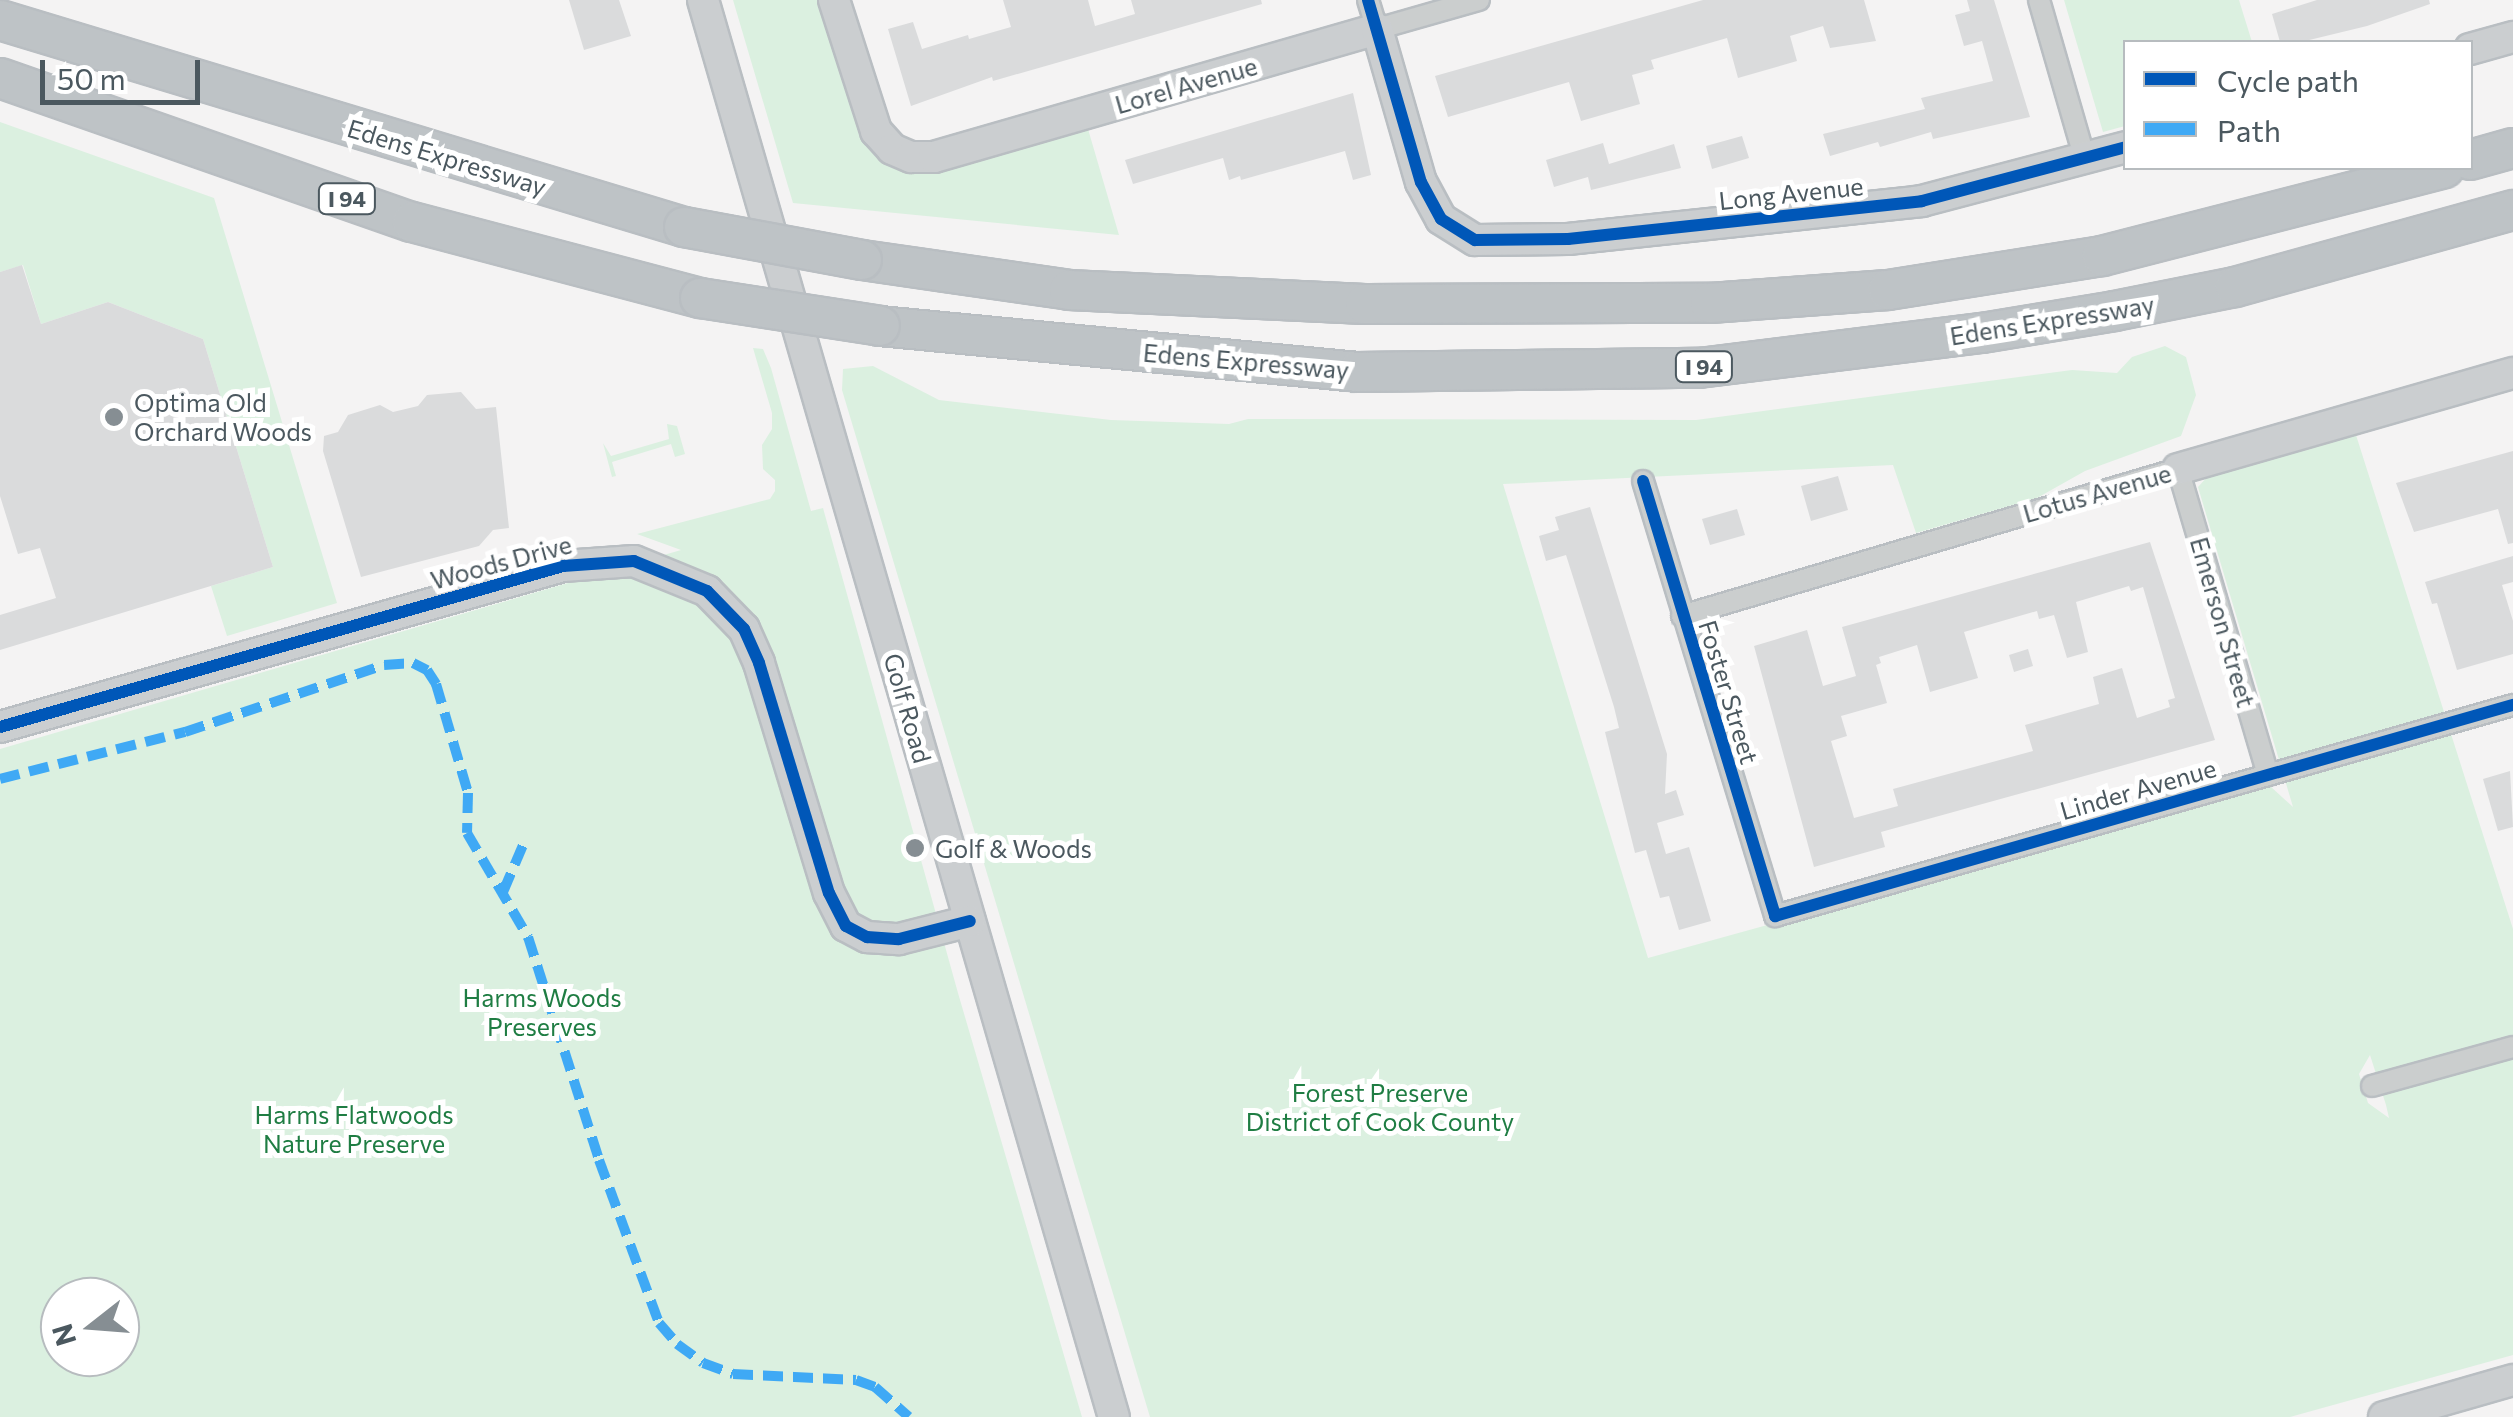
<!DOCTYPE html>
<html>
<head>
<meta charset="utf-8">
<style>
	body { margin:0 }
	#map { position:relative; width:2513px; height:1417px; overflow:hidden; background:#f4f3f3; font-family:Commissioner,sans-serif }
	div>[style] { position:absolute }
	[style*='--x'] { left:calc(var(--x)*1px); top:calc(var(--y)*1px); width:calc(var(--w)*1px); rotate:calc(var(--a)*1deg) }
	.green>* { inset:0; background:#dbf0e0 }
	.building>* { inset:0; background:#dadbdc }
	.roads { filter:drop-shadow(2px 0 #b9bec2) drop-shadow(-2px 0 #b9bec2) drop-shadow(0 2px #b9bec2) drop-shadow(0 -2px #b9bec2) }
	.street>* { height:20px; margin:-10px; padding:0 10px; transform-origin:10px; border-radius:10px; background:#cbcece }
	.secondary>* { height:30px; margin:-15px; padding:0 15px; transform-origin:15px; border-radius:15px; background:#cbced0 }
	.highway>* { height:38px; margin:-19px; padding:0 19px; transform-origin:19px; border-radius:19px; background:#bec3c6 }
	.bridges { filter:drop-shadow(2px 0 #b9bec2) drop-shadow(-2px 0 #b9bec2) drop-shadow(0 2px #b9bec2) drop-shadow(0 -2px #b9bec2) }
	.highway-bridge>* { height:38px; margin:-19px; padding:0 19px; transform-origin:19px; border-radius:19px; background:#bec3c6 }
	.quiet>* { height:10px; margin-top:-5px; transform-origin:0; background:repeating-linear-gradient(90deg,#3fa9f5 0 20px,transparent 0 30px) }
	.cycleway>* { height:12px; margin:-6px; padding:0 6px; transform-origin:6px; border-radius:6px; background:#0057b8 }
	.dots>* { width:28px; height:28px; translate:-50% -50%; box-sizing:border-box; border:5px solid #fff; border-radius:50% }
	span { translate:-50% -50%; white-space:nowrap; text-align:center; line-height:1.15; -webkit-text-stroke:10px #fff; paint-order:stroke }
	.shield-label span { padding:2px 8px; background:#fff; border:2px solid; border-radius:8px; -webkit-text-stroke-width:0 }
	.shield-label { font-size:22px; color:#4b585f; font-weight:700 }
	.street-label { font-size:25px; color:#4b585f }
	.poi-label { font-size:25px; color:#4b585f }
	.left { translate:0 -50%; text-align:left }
	.park-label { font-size:25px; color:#1f7d43 }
	.legend { position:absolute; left:2123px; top:40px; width:350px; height:130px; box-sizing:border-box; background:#fff; border:2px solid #b7bcbf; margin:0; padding:12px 18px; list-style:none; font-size:30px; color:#4b585f }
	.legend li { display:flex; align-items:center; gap:20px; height:50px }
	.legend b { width:50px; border:2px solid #b7bcbf }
	.north { position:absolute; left:40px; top:1277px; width:100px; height:100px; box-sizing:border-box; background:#fff; border:2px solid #b7bcbf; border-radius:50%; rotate:253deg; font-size:28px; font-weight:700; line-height:40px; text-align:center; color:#4b585f }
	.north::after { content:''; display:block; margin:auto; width:35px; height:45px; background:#868e93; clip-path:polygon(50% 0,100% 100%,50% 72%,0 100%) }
	.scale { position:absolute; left:40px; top:60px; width:160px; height:45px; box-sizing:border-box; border:5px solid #4b585f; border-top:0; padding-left:12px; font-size:30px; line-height:35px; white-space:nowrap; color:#4b585f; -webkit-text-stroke:8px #fff; paint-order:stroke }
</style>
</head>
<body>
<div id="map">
	<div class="green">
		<div style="clip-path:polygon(733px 0,820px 0,856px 110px,923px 170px,1088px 129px,1119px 235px,793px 203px)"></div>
		<div style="clip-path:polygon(2064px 0,2239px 0,2252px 42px,2126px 42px,2125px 126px,2103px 132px)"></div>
		<div style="clip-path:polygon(0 122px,214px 198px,337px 603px,227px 636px,211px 586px,273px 567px,203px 339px,108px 302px,41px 324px,23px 265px,0 272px)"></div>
		<div style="clip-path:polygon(evenodd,2165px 346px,2186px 357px,2196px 395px,2181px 436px,2085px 471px,2037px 498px,1916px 533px,1893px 465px,1503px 484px,1648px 958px,2270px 786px,2293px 807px,2198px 487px,2208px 476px,2356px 435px,2513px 929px,2513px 1355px,2290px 1417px,1150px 1417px,842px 390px,843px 369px,873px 366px,939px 400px,1111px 420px,1229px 424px,1248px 419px,1696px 420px,2072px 370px,2117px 373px,2132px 357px,2165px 346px,2370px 1055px,2386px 1105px,2389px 1118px,2368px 1103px,2359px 1074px,2370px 1055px)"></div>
		<div style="clip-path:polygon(evenodd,753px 348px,763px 349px,771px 368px,811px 511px,823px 508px,958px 993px,1082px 1417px,0 1417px,0 749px,681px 550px,637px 534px,770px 499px,775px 491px,775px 480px,763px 469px,762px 445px,772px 429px,772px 413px,753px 348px,60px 1297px,120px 1297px,120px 1357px,60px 1357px,60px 1297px)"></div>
		<div style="clip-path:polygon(667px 424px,677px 426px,685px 454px,675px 457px,671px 444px,612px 462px,616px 476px,612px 477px,603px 443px,611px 456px,669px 439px)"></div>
	</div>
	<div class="building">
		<div style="clip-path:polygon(569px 0,619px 0,631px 36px,584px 50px)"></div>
		<div style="clip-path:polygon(1003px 0,1088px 0,1095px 26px,1135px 14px,1131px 0,1261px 0,1262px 4px,993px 81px,992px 77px,911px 106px,888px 29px,913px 22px,922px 49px,968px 35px,969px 39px,1011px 27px)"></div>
		<div style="clip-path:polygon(1703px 0,1864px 0,1876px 41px,1830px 48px,1823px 26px,1790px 36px,1797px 61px,1738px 78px,1727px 38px,1651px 60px,1654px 69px,1632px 75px,1640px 104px,1581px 121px,1569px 82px,1448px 117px,1435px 76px)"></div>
		<div style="clip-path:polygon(1967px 0,1994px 0,2030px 117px,1933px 139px,1931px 132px,1880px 147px,1878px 142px,1830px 156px,1823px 134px,1925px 109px,1921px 98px,1993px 81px,1982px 41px,1964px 46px,1955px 15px,1970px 11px)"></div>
		<div style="clip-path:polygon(2317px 0,2429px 0,2430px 4px,2367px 26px,2301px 42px,2280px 42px,2272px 14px)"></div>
		<div style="clip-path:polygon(1353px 93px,1371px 175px,1353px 180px,1345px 151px,1241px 180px,1240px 176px,1229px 180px,1223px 158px,1133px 184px,1125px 160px)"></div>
		<div style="clip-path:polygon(1742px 136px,1749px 158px,1712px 169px,1706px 146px)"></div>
		<div style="clip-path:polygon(1603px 143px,1609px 164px,1674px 144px,1681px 168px,1591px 190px,1588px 177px,1554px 187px,1546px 160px)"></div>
		<div style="clip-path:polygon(22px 265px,41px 324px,108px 302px,203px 339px,273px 567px,0 650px,0 615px,56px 598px,40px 548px,18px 554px,0 496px,0 272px)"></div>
		<div style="clip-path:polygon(461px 392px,476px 409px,496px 407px,509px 528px,493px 530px,479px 546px,361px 577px,323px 451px,324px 436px,338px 432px,348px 415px,380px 405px,393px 412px,418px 406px,427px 395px)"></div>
		<div style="clip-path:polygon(2513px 451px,2513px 543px,2508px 544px,2498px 509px,2414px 532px,2396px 483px)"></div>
		<div style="clip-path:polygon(1838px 476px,1848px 510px,1811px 521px,1801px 486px)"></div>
		<div style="clip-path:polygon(1590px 507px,1667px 754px,1665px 794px,1676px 790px,1684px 815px,1657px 823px,1666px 854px,1689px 847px,1711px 921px,1679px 930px,1669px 896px,1660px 898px,1646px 850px,1635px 853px,1605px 732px,1619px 728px,1614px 707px,1566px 555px,1546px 561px,1539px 536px,1559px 530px,1555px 517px)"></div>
		<div style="clip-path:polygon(1737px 509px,1745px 535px,1710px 545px,1702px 519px)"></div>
		<div style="clip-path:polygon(evenodd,2150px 542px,2215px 740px,1881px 832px,1885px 847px,1814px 867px,1754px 646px,1807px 630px,1823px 686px,1856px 676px,1842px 627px,2150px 542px,2129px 586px,2131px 591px,2143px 587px,2175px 698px,2168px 700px,2170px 707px,2137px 718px,2122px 668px,2093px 677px,2099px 704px,2025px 725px,2033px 751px,1893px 789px,1898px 806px,1854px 818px,1831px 741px,1847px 736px,1841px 716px,1887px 703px,1876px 665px,1881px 663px,1879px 657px,1917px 645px,1930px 692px,1978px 678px,1964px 632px,2037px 611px,2039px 619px,2054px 615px,2067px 658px,2088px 652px,2076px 602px,2129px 586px)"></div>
		<div style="clip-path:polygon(2513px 556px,2513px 582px,2502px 585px,2513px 621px,2513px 654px,2457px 670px,2437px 603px,2432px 604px,2425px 582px)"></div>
		<div style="clip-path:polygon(2028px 649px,2033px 666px,2014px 672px,2009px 655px)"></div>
		<div style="clip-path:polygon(2510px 771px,2513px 827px,2498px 831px,2483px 779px)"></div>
	</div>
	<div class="roads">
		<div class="street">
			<div style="--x:1368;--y:0;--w:30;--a:73"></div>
			<div style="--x:1377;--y:29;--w:106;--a:-15.9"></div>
			<div style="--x:2039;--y:0;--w:166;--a:73.9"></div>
			<div style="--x:1643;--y:481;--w:455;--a:73.1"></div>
			<div style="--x:1775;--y:916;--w:768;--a:-15.96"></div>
			<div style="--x:1682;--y:616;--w:517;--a:-16.51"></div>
			<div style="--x:2178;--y:469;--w:319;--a:73.6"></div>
			<div style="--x:2372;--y:1086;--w:146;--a:-15.5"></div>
		</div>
		<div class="secondary">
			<div style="--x:703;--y:0;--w:1475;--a:73.83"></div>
			<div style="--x:834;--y:0;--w:138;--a:72.2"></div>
			<div style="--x:876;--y:131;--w:24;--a:48"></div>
			<div style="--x:892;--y:149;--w:21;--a:23"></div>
			<div style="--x:911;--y:157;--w:23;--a:0"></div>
			<div style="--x:934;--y:157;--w:461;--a:-16.1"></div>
			<div style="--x:1377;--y:29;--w:159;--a:74"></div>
			<div style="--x:1421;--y:182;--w:42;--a:61.6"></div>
			<div style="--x:1441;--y:219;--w:40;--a:32"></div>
			<div style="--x:1475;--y:240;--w:93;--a:-0.6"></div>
			<div style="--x:1568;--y:239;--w:356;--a:-6.1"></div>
			<div style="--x:1922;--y:201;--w:211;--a:-14.8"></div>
			<div style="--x:2470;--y:49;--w:45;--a:-15.6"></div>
			<div style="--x:2178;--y:469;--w:348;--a:-16"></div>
			<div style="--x:0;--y:727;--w:586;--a:-15.96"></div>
			<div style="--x:563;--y:566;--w:71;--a:-4"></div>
			<div style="--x:634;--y:561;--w:79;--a:22.3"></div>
			<div style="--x:707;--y:591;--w:53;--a:45.8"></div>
			<div style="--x:744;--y:629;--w:37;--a:66"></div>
			<div style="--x:759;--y:663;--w:240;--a:73.1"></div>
			<div style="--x:829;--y:893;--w:37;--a:63"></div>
			<div style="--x:846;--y:926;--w:24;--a:28"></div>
			<div style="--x:867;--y:937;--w:32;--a:4"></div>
			<div style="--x:899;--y:939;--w:73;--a:-14.2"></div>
			<div style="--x:2384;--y:1417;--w:134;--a:-16"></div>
		</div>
		<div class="highway">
			<div style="--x:0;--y:20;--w:715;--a:16.84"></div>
			<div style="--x:0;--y:78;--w:436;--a:19.3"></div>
			<div style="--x:412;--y:222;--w:298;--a:14.8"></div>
			<div style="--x:2470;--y:160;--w:45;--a:-15.6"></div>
			<div style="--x:862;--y:260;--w:209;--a:8.2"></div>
			<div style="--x:1069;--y:290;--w:296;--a:2.7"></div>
			<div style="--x:1365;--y:304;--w:345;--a:-0.2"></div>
			<div style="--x:1710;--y:303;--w:178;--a:-4.2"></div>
			<div style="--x:1888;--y:290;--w:217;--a:-9"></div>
			<div style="--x:2102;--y:256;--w:353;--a:-14.4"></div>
			<div style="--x:880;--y:326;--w:478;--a:5.5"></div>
			<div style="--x:1356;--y:372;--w:343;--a:-0.7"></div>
			<div style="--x:1699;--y:368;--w:285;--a:-7.1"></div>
			<div style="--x:1982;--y:333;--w:135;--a:-9.4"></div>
			<div style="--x:2115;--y:311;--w:122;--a:-11.3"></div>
			<div style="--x:2235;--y:287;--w:288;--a:-15.5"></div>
		</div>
	</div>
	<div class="bridges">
		<div class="highway-bridge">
			<div style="--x:684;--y:227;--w:181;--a:10.5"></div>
			<div style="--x:700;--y:298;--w:182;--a:8.8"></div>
		</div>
	</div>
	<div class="quiet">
		<div style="--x:0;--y:779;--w:191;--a:-14.3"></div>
		<div style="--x:185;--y:732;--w:210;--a:-18.6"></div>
		<div style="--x:384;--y:665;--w:29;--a:-4"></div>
		<div style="--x:413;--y:663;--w:16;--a:27"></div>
		<div style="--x:427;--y:670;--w:17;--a:57"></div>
		<div style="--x:436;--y:684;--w:114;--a:73.6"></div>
		<div style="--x:468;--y:793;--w:40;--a:91.4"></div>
		<div style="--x:467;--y:833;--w:121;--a:59.6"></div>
		<div style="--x:528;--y:937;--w:234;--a:72.3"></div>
		<div style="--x:599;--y:1160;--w:174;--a:69.8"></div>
		<div style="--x:659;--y:1323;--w:28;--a:49"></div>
		<div style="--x:677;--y:1344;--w:32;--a:36"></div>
		<div style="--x:703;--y:1363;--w:32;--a:20"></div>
		<div style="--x:733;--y:1374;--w:123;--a:2.8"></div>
		<div style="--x:856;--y:1380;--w:20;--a:20"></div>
		<div style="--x:875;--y:1387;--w:45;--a:41.4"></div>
		<div style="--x:503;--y:892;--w:51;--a:-66.9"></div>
	</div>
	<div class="cycleway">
		<div style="--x:1368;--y:0;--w:190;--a:73.8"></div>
		<div style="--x:1421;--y:182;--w:42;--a:61.6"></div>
		<div style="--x:1441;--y:219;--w:40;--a:32"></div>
		<div style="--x:1475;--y:240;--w:93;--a:-0.6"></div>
		<div style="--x:1568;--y:239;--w:356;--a:-6.1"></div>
		<div style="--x:1922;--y:201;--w:211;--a:-14.8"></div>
		<div style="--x:1643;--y:481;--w:455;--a:73.1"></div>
		<div style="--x:1775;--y:916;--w:768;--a:-15.96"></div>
		<div style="--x:0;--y:727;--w:586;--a:-15.96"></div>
		<div style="--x:563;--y:566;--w:71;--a:-4"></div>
		<div style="--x:634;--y:561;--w:79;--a:22.3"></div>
		<div style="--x:707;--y:591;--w:53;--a:45.8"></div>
		<div style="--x:744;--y:629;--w:37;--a:66"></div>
		<div style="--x:759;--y:663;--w:240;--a:73.1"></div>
		<div style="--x:829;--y:893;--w:37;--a:63"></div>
		<div style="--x:846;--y:926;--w:24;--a:28"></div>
		<div style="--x:867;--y:937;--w:32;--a:4"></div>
		<div style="--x:899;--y:939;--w:73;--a:-14.2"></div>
	</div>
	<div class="dots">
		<div style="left:114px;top:417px;background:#868e93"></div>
		<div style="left:915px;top:848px;background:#868e93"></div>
	</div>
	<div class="shield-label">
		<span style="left:347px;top:199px">I 94</span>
		<span style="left:1704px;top:367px">I 94</span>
	</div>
	<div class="street-label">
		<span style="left:1186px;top:85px;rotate:-16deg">Lorel Avenue</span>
		<span style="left:447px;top:157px;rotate:17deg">Edens Expressway</span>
		<span style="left:1791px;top:193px;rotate:-6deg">Long Avenue</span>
		<span style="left:2052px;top:320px;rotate:-9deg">Edens Expressway</span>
		<span style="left:1246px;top:361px;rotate:5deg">Edens Expressway</span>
		<span style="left:2097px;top:493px;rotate:-16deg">Lotus Avenue</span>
		<span style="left:501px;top:562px;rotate:-15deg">Woods Drive</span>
		<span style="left:2223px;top:622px;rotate:74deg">Emerson Street</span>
		<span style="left:1729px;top:692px;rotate:73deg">Foster Street</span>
		<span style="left:908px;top:708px;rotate:74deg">Golf Road</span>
		<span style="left:2138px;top:789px;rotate:-16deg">Linder Avenue</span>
	</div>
	<div class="poi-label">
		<span class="left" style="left:134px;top:417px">Optima Old<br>Orchard Woods</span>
		<span class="left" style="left:935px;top:848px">Golf &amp; Woods</span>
	</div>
	<div class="park-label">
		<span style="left:542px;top:1012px">Harms Woods<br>Preserves</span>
		<span style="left:1380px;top:1107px">Forest Preserve<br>District of Cook County</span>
		<span style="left:354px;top:1129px">Harms Flatwoods<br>Nature Preserve</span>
	</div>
	<ul class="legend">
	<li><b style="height:12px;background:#0057b8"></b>Cycle path</li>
	<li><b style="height:12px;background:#3fa9f5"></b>Path</li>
	</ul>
	<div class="north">N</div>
	<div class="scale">50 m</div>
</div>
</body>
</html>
